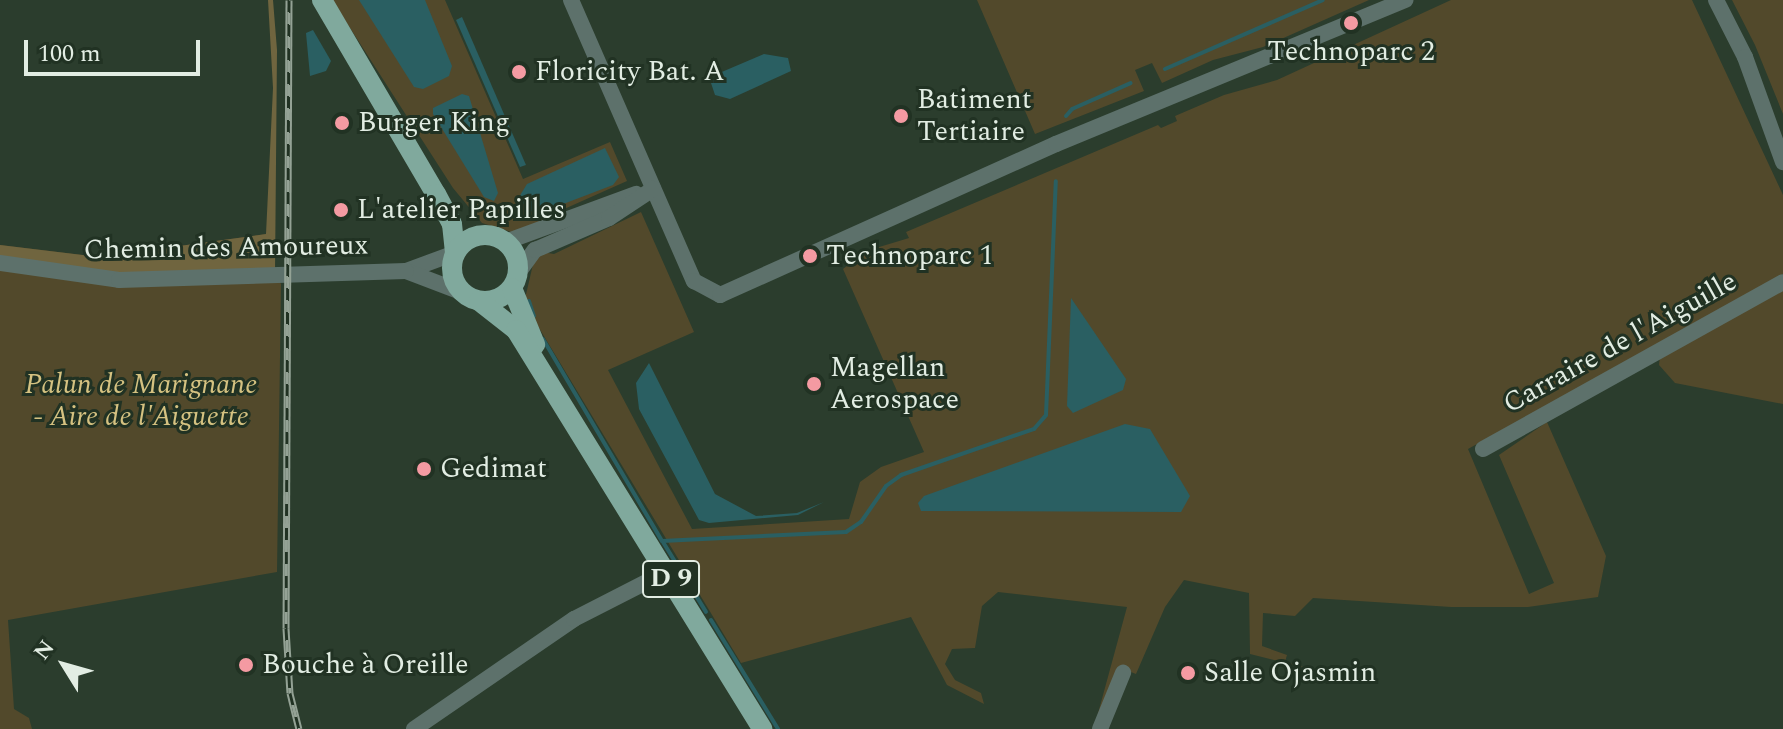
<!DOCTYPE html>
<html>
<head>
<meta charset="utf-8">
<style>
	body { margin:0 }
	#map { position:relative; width:1783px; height:729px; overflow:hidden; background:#2b3d2d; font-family:Spectral,serif }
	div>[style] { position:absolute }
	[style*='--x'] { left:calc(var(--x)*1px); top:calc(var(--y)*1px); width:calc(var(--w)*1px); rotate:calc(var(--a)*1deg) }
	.green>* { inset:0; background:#52492b }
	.forest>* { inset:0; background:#70653f }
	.water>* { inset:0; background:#2a5f62 }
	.stream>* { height:4px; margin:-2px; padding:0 2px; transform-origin:2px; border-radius:2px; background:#2a5f62 }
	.minor>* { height:16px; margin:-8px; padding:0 8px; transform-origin:8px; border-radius:8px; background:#5d716b }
	.major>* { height:20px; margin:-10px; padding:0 10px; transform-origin:10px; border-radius:10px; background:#80a99d }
	.major>.ring { margin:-10px; padding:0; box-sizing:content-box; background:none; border:20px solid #80a99d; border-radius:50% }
	.rail>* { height:7px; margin-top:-3.5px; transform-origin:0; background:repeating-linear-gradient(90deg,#213223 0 12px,#94a295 0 24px); box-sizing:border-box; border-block:2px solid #94a295 }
	.dots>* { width:22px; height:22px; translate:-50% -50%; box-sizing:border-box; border:4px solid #213223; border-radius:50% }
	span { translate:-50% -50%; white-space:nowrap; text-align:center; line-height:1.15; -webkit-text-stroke:6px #213223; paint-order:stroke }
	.shield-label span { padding:2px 6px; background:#213223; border:2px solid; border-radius:6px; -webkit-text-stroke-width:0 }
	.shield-label { font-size:26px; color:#e2ede3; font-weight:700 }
	.poi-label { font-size:28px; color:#e2ede3 }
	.left { translate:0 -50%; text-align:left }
	.street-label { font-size:28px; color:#e2ede3 }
	.park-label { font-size:28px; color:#d5c281; font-style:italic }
	.north { position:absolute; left:24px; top:625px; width:80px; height:80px; -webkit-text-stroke:6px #213223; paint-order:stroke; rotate:307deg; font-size:22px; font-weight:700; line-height:32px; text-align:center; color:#e2ede3 }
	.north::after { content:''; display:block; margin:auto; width:28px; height:36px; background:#e2ede3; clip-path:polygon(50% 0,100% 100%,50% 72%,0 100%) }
	.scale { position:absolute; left:24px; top:40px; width:176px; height:36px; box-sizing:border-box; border:4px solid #e2ede3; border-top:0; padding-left:10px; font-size:24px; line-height:28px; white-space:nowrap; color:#e2ede3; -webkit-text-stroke:6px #213223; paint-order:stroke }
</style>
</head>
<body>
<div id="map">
	<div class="green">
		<div style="clip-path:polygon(332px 0,445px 0,523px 179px,610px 142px,627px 181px,544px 218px,545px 224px,515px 233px,482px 223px,453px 188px)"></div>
		<div style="clip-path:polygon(977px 0,1369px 0,1263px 47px,1213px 60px,1162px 83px,1152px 63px,1135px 70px,1144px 91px,1035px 134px)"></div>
		<div style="clip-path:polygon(1451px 0,1692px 0,1783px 195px,1783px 274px,1468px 449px,1529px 594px,1554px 583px,1499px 455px,1547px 422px,1606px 556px,1598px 597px,1528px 607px,1451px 607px,1313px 598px,1295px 616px,1263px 613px,1262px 646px,1287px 655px,1285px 662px,1326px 673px,1250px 654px,1249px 593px,1184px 580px,1165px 607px,1136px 674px,1118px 667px,1097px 717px,1127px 607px,998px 592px,982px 606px,975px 648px,952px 649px,945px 664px,955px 680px,981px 693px,984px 704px,947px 685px,911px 617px,741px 663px,524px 303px,534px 260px,542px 252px,554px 254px,641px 212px,694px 332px,608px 370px,692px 529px,849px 519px,860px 482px,881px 467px,924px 452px,843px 269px,866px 251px,909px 238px,906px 232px,1158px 125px,1161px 128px,1177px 121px,1175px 116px,1224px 95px,1277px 80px)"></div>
		<div style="clip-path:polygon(1732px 0,1783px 0,1783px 114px,1755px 45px)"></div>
		<div style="clip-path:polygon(274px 233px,275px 274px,281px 284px,277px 572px,8px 620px,14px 709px,29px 718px,32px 729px,0 729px,0 245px,99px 257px)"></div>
		<div style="clip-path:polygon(1783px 288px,1783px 404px,1675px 383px,1659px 365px,1660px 355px)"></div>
	</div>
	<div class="forest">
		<div style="clip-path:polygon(268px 0,273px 0,277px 50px,275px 274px,95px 275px,0 257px,0 245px,99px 257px,266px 234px,273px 88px)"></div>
	</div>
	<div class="water">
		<div style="clip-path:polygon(359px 0,425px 0,452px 66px,449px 76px,423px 89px,414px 87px)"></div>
		<div style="clip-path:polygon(462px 17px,526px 165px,520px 167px,456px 20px)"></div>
		<div style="clip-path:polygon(313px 30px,331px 61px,326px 71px,310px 76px,306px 33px)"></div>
		<div style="clip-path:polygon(764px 54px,788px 58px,791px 71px,730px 99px,715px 95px,711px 83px,717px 74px)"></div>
		<div style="clip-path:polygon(462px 94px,469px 96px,498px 193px,494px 201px,484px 197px,433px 114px,433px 108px)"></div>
		<div style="clip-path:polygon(605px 148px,619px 177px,613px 185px,537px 214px,527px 209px,519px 197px,527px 184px)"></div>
		<div style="clip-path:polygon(1071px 298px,1126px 379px,1123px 390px,1073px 413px,1067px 406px)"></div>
		<div style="clip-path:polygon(649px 363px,715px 494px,756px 516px,797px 513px,824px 502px,798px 515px,709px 523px,699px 520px,639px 409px,636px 383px)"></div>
		<div style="clip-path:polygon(1125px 424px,1150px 429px,1190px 496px,1181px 512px,921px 511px,918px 503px,924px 496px)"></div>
	</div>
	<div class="stream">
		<div style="--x:1165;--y:69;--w:172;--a:-23.6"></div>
		<div style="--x:1066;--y:116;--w:9;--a:-49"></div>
		<div style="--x:1072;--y:109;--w:64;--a:-23.8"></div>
		<div style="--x:529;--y:301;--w:16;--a:72"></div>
		<div style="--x:543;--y:339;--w:234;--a:59.5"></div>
		<div style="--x:662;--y:541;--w:184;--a:-2.8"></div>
		<div style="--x:846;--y:532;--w:18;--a:-34"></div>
		<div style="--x:861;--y:522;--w:44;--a:-55.2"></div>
		<div style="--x:886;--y:486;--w:19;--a:-36"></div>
		<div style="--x:901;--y:475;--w:141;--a:-19.1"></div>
		<div style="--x:1034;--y:429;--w:18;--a:-49"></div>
		<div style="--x:1046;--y:415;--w:234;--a:-87.6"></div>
		<div style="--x:663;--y:542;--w:82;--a:58.4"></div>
		<div style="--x:711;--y:620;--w:128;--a:58.4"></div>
	</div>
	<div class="minor">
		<div style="--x:571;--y:0;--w:307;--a:66.4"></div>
		<div style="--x:694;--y:281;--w:30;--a:28"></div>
		<div style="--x:720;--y:295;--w:368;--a:-24.2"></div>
		<div style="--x:1056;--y:144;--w:378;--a:-22.4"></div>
		<div style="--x:1716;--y:0;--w:64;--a:63"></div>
		<div style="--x:1745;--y:57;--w:112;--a:70.1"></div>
		<div style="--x:505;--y:242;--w:140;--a:-20.1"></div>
		<div style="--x:455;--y:253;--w:52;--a:159.8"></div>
		<div style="--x:406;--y:271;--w:59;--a:20.9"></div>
		<div style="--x:0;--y:263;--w:120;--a:8.1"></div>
		<div style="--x:119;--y:280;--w:287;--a:-1.8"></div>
		<div style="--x:518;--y:273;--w:29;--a:-54"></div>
		<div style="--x:535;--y:250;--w:81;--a:-23.4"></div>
		<div style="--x:609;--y:218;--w:53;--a:-33.4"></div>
		<div style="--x:1483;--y:449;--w:343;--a:-29.1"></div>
		<div style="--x:414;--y:729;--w:194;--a:-34.5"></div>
		<div style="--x:574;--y:619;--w:103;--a:-27.1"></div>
		<div style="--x:1100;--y:729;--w:61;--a:-67.7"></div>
	</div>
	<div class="major">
		<div style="--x:322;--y:0;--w:225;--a:59.6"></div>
		<div style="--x:436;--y:194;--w:34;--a:62"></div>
		<div style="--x:452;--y:224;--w:29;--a:84"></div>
		<div class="ring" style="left:452px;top:235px;width:46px;height:46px"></div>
		<div style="--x:512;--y:288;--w:61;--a:67.7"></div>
		<div style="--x:479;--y:301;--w:47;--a:38.1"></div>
		<div style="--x:516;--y:330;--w:469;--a:58.3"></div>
	</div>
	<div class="rail">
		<div style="--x:289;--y:0;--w:628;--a:90.27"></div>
		<div style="--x:286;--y:628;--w:65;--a:86.5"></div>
		<div style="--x:290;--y:693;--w:37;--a:76"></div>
	</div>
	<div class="dots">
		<div style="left:1351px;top:23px;background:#f49aa2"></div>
		<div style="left:519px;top:72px;background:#f49aa2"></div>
		<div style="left:901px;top:116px;background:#f49aa2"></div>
		<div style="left:342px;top:123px;background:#f49aa2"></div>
		<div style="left:341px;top:210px;background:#f49aa2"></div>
		<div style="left:810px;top:256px;background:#f49aa2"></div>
		<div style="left:814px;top:384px;background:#f49aa2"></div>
		<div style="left:424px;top:469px;background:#f49aa2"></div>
		<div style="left:246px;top:665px;background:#f49aa2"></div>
		<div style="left:1188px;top:673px;background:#f49aa2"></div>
	</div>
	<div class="shield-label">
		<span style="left:671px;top:579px">D 9</span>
	</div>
	<div class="poi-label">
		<span style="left:1351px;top:52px">Technoparc 2</span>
		<span class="left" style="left:535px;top:72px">Floricity Bat. A</span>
		<span class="left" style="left:917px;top:116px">Batiment<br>Tertiaire</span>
		<span class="left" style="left:358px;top:123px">Burger King</span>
		<span class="left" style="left:357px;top:210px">L'atelier Papilles</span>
		<span class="left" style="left:826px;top:256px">Technoparc 1</span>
		<span class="left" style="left:830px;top:384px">Magellan<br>Aerospace</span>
		<span class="left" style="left:440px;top:469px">Gedimat</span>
		<span class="left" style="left:262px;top:665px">Bouche à Oreille</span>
		<span class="left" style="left:1204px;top:673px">Salle Ojasmin</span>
	</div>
	<div class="street-label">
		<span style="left:226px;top:248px;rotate:-1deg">Chemin des Amoureux</span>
		<span style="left:1620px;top:343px;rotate:-29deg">Carraire de l'Aiguille</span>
	</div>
	<div class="park-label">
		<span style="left:141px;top:401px">Palun de Marignane<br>- Aire de l'Aiguette</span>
	</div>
	<div class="north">N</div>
	<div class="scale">100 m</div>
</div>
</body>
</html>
